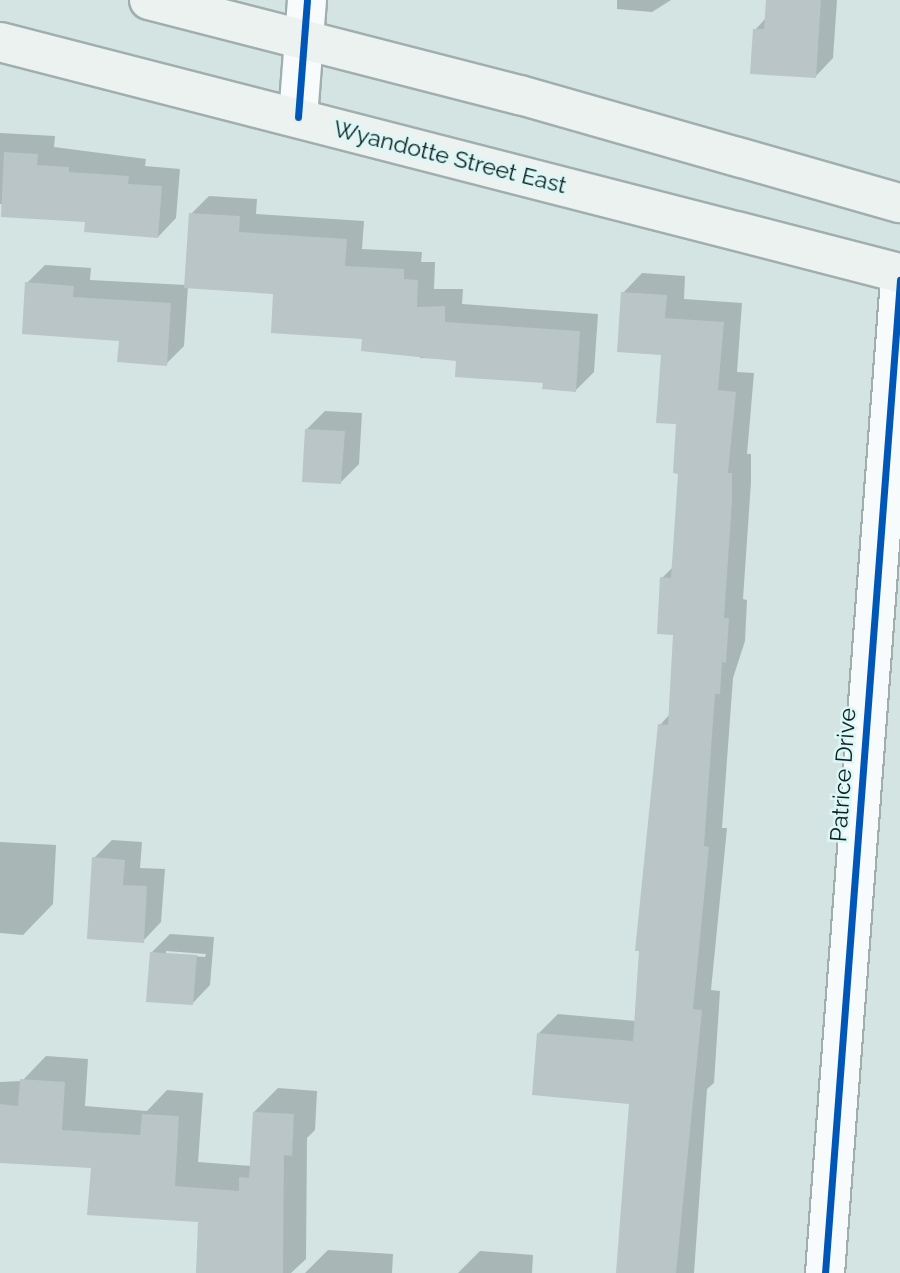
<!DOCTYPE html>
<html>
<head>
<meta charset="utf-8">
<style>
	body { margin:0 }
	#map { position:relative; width:900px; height:1273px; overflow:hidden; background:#d3e4e3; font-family:Raleway,sans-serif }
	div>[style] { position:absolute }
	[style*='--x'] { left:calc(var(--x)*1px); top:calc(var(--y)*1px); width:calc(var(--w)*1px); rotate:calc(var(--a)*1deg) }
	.shadow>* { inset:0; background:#0003 }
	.building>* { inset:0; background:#b9c5c7 }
	.roads { filter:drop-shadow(2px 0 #a1aeae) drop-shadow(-2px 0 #a1aeae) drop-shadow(0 2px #a1aeae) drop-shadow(0 -2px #a1aeae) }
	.street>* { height:38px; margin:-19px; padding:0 19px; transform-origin:19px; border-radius:19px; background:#f8fbfb }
	.secondary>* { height:38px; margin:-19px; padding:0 19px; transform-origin:19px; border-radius:19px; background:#ebf2f0 }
	.cycleway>* { height:7px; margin:-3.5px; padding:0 3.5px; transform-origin:3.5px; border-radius:3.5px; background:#0057b8 }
	span { translate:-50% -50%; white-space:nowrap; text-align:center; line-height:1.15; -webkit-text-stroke:5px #d9f8f7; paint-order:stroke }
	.street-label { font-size:23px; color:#131e1e }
</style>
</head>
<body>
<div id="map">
	<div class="shadow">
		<div style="clip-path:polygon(617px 0,671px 0,652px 12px,617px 9px)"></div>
		<div style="clip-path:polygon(768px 0,837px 0,833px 58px,815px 77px,755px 30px,766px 18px)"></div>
		<div style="clip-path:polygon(0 133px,55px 136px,54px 147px,146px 159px,145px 166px,180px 169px,176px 218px,158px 237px,0 204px)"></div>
		<div style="clip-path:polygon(209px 196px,257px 199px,256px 214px,364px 221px,362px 249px,422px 252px,421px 262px,435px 262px,434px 289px,463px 289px,462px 304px,598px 314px,594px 372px,576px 390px,458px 359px,420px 358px,420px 352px,364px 337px,275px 292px,188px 286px,184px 346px,166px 364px,27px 283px,45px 265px,91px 268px,90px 280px,186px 285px,191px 214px)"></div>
		<div style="clip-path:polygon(642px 273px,685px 276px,684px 299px,742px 303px,737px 372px,754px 373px,747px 454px,751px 454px,751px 482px,743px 599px,747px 600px,745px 641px,733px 678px,722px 828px,727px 828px,711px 990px,720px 991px,714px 1083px,707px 1089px,694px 1273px,617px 1273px,631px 1102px,539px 1033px,558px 1014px,636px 1021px,660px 725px,670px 714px,675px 634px,662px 578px,673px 567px,680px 472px,678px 423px,663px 353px,623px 293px)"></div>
		<div style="clip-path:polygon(325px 411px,362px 413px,359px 464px,341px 482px,307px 429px)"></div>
		<div style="clip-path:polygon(112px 840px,142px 842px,140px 868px,165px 869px,161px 922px,143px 941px,94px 858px)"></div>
		<div style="clip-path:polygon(0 842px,56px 845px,53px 904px,23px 935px,0 933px)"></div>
		<div style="clip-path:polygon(evenodd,170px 934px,214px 937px,210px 985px,192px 1004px,152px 952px,170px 934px,166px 951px,206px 954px,205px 957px,166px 954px,166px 951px)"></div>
		<div style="clip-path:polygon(46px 1056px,88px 1059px,85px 1106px,147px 1111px,167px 1090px,203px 1093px,198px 1162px,251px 1166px,254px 1112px,278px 1088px,317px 1091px,315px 1130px,307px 1138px,306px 1259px,291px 1273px,197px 1273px,200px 1221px,93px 1167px,0 1161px,0 1082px,22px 1081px)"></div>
		<div style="clip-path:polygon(328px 1250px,393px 1254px,392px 1273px,305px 1273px)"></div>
		<div style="clip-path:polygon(480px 1251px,533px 1255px,532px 1273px,458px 1273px)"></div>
	</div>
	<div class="building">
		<div style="clip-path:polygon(766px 0,821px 0,816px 78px,750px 74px,753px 29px,764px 29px)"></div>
		<div style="clip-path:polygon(4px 152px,38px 154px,37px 165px,69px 167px,69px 172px,129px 176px,128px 184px,162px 186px,158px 238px,84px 232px,85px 222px,1px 217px)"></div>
		<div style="clip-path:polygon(189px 213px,240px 216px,239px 232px,347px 239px,345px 266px,404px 269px,404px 279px,418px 280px,417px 307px,445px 306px,445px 322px,580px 331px,576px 392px,542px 389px,543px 383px,455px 377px,456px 361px,361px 351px,362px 339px,271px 333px,273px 294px,184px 288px)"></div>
		<div style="clip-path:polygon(25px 282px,74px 286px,73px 297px,171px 303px,167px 366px,117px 362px,119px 341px,22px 334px)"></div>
		<div style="clip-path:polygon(621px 292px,667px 295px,665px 318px,724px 322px,718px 390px,736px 392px,728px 473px,732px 473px,732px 502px,724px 618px,729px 618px,726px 663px,722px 662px,720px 694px,715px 694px,704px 846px,709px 847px,693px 1009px,702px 1010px,676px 1273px,616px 1273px,629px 1104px,532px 1095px,537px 1033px,633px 1041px,639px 951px,635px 951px,658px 724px,668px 725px,673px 635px,657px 634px,660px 577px,671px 578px,678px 474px,673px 473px,676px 424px,656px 423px,661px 355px,617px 352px)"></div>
		<div style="clip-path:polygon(305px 429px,345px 431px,341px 484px,302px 482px)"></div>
		<div style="clip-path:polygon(92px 857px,125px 860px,123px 885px,147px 886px,144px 943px,87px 939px)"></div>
		<div style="clip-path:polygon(150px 952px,197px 955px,193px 1005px,146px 1002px)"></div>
		<div style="clip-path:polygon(20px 1079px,65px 1082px,62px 1130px,140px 1135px,142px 1114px,179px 1116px,175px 1186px,239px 1191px,239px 1177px,249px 1178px,253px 1112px,294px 1114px,292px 1156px,284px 1155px,283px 1273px,196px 1273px,198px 1222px,87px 1215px,91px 1168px,0 1163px,0 1104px,18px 1106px)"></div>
	</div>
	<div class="roads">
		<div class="street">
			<div style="--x:298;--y:117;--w:117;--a:-85.6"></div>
			<div style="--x:825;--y:1273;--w:996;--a:-85.68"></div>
		</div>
		<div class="secondary">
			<div style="--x:149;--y:0;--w:383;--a:14.4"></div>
			<div style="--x:520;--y:95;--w:395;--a:15.9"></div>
			<div style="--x:0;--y:42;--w:929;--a:14.4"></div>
		</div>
	</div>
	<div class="cycleway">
		<div style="--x:298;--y:117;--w:117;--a:-85.6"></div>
		<div style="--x:825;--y:1273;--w:996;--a:-85.68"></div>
	</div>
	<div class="street-label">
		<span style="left:450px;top:157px;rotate:14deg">Wyandotte Street East</span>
		<span style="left:843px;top:775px;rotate:-86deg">Patrice Drive</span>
	</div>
</div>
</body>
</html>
